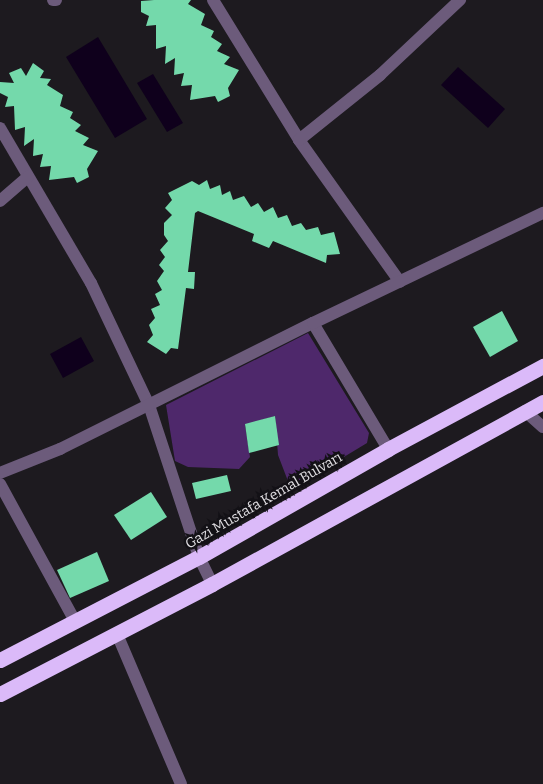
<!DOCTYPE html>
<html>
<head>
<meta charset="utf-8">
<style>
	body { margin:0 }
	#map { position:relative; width:543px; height:784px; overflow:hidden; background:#1d1a1f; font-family:Bitter,serif }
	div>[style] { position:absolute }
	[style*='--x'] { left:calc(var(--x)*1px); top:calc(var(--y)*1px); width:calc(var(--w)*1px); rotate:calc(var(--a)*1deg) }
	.green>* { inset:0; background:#4e286b }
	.water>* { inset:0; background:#0f001c }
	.building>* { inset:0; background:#74d9ab }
	.minor>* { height:12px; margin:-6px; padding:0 6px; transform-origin:6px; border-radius:6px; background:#6c5b7b }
	.highway>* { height:15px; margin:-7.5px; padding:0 7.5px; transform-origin:7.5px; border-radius:7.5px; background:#dbbaf9 }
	span { translate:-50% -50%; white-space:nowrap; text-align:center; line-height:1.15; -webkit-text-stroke:5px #131116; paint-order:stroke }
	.street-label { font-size:14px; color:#e1dfe3 }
</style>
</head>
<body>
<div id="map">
	<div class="green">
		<div style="clip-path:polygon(308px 333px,369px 433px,367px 443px,291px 489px,278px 455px,275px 416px,245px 425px,250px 457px,239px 469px,188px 467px,175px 461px,166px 405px)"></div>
	</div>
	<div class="water">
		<div style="clip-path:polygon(98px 37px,147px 119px,115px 138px,66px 57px)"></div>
		<div style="clip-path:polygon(458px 67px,505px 109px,488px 128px,441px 85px)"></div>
		<div style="clip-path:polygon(153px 74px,183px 123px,167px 132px,137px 83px)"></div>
		<div style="clip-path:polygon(81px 337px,94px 361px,63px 378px,50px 354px)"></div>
	</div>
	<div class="building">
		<div style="clip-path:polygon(154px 0,191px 0,188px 4px,205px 14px,201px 25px,214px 31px,211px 37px,222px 44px,217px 51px,230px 57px,224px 64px,239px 70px,228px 88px,230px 96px,218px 102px,215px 96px,190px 100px,192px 85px,181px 86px,184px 73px,174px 75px,175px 58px,165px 64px,166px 46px,156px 49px,156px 25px,146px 26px,149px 16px,141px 12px,141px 1px)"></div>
		<div style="clip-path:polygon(33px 63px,44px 71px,40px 78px,51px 79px,47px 85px,63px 95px,60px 106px,73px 112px,70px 118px,81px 125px,75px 131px,89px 138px,83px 145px,98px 151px,87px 169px,89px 177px,77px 183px,74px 177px,49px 180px,51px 166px,40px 167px,43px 154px,33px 156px,34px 139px,24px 146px,25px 127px,15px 130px,14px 106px,5px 107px,8px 97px,0 93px,0 82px,14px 83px,9px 73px,21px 68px,26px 76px)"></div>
		<div style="clip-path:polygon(207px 180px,210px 189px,220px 185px,222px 195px,230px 191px,233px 200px,244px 196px,251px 207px,258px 203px,264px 212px,273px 207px,278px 218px,287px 215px,292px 226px,301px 223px,306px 230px,318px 227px,321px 235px,334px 232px,340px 254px,327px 255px,326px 263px,273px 241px,269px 248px,252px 241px,254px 234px,198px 211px,195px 213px,188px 272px,195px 272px,194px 289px,186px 288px,178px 349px,171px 348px,166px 354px,147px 342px,153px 335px,149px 325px,155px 318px,151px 309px,160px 305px,155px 294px,162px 290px,157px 281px,164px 271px,159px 265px,165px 257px,160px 250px,168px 241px,164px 235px,164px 223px,172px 215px,165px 208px,172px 200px,168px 193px,192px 181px,199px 185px)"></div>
		<div style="clip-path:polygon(502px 311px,518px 341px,490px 357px,473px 327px)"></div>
		<div style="clip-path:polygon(275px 416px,279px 445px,249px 453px,245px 424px)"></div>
		<div style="clip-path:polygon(227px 475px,231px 491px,196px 499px,192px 483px)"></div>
		<div style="clip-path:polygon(151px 492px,167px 517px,131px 540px,114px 515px)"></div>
		<div style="clip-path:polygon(97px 552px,109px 581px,70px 598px,57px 570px)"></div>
	</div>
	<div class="minor">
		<div style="--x:53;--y:0;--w:3;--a:0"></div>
		<div style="--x:213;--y:0;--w:164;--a:58.4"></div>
		<div style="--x:299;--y:140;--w:174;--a:54.6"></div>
		<div style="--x:0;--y:128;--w:180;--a:59.6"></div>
		<div style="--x:91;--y:283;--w:135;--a:64.6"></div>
		<div style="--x:149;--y:405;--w:160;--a:71.8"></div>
		<div style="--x:199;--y:557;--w:30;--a:64"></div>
		<div style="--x:299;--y:140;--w:104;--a:-38.7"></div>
		<div style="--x:380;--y:75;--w:110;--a:-43.2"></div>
		<div style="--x:0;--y:201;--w:37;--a:-41"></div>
		<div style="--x:313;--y:323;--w:147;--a:59.2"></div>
		<div style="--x:525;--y:411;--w:24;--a:42"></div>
		<div style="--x:0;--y:473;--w:65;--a:-21.8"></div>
		<div style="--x:60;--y:449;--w:283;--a:-26.5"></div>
		<div style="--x:313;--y:323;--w:255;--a:-25.6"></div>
		<div style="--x:0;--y:484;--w:156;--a:61.3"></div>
		<div style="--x:117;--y:634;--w:163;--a:66.9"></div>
	</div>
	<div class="highway">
		<div style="--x:0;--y:660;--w:224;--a:-27.4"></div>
		<div style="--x:199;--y:557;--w:218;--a:-29.7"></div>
		<div style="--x:388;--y:449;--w:176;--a:-28.2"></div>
		<div style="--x:0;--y:694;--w:239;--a:-27.4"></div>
		<div style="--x:212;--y:584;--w:378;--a:-28.8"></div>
	</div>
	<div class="street-label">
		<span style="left:264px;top:501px;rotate:-30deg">Gazi Mustafa Kemal Bulvarı</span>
	</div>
</div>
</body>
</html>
